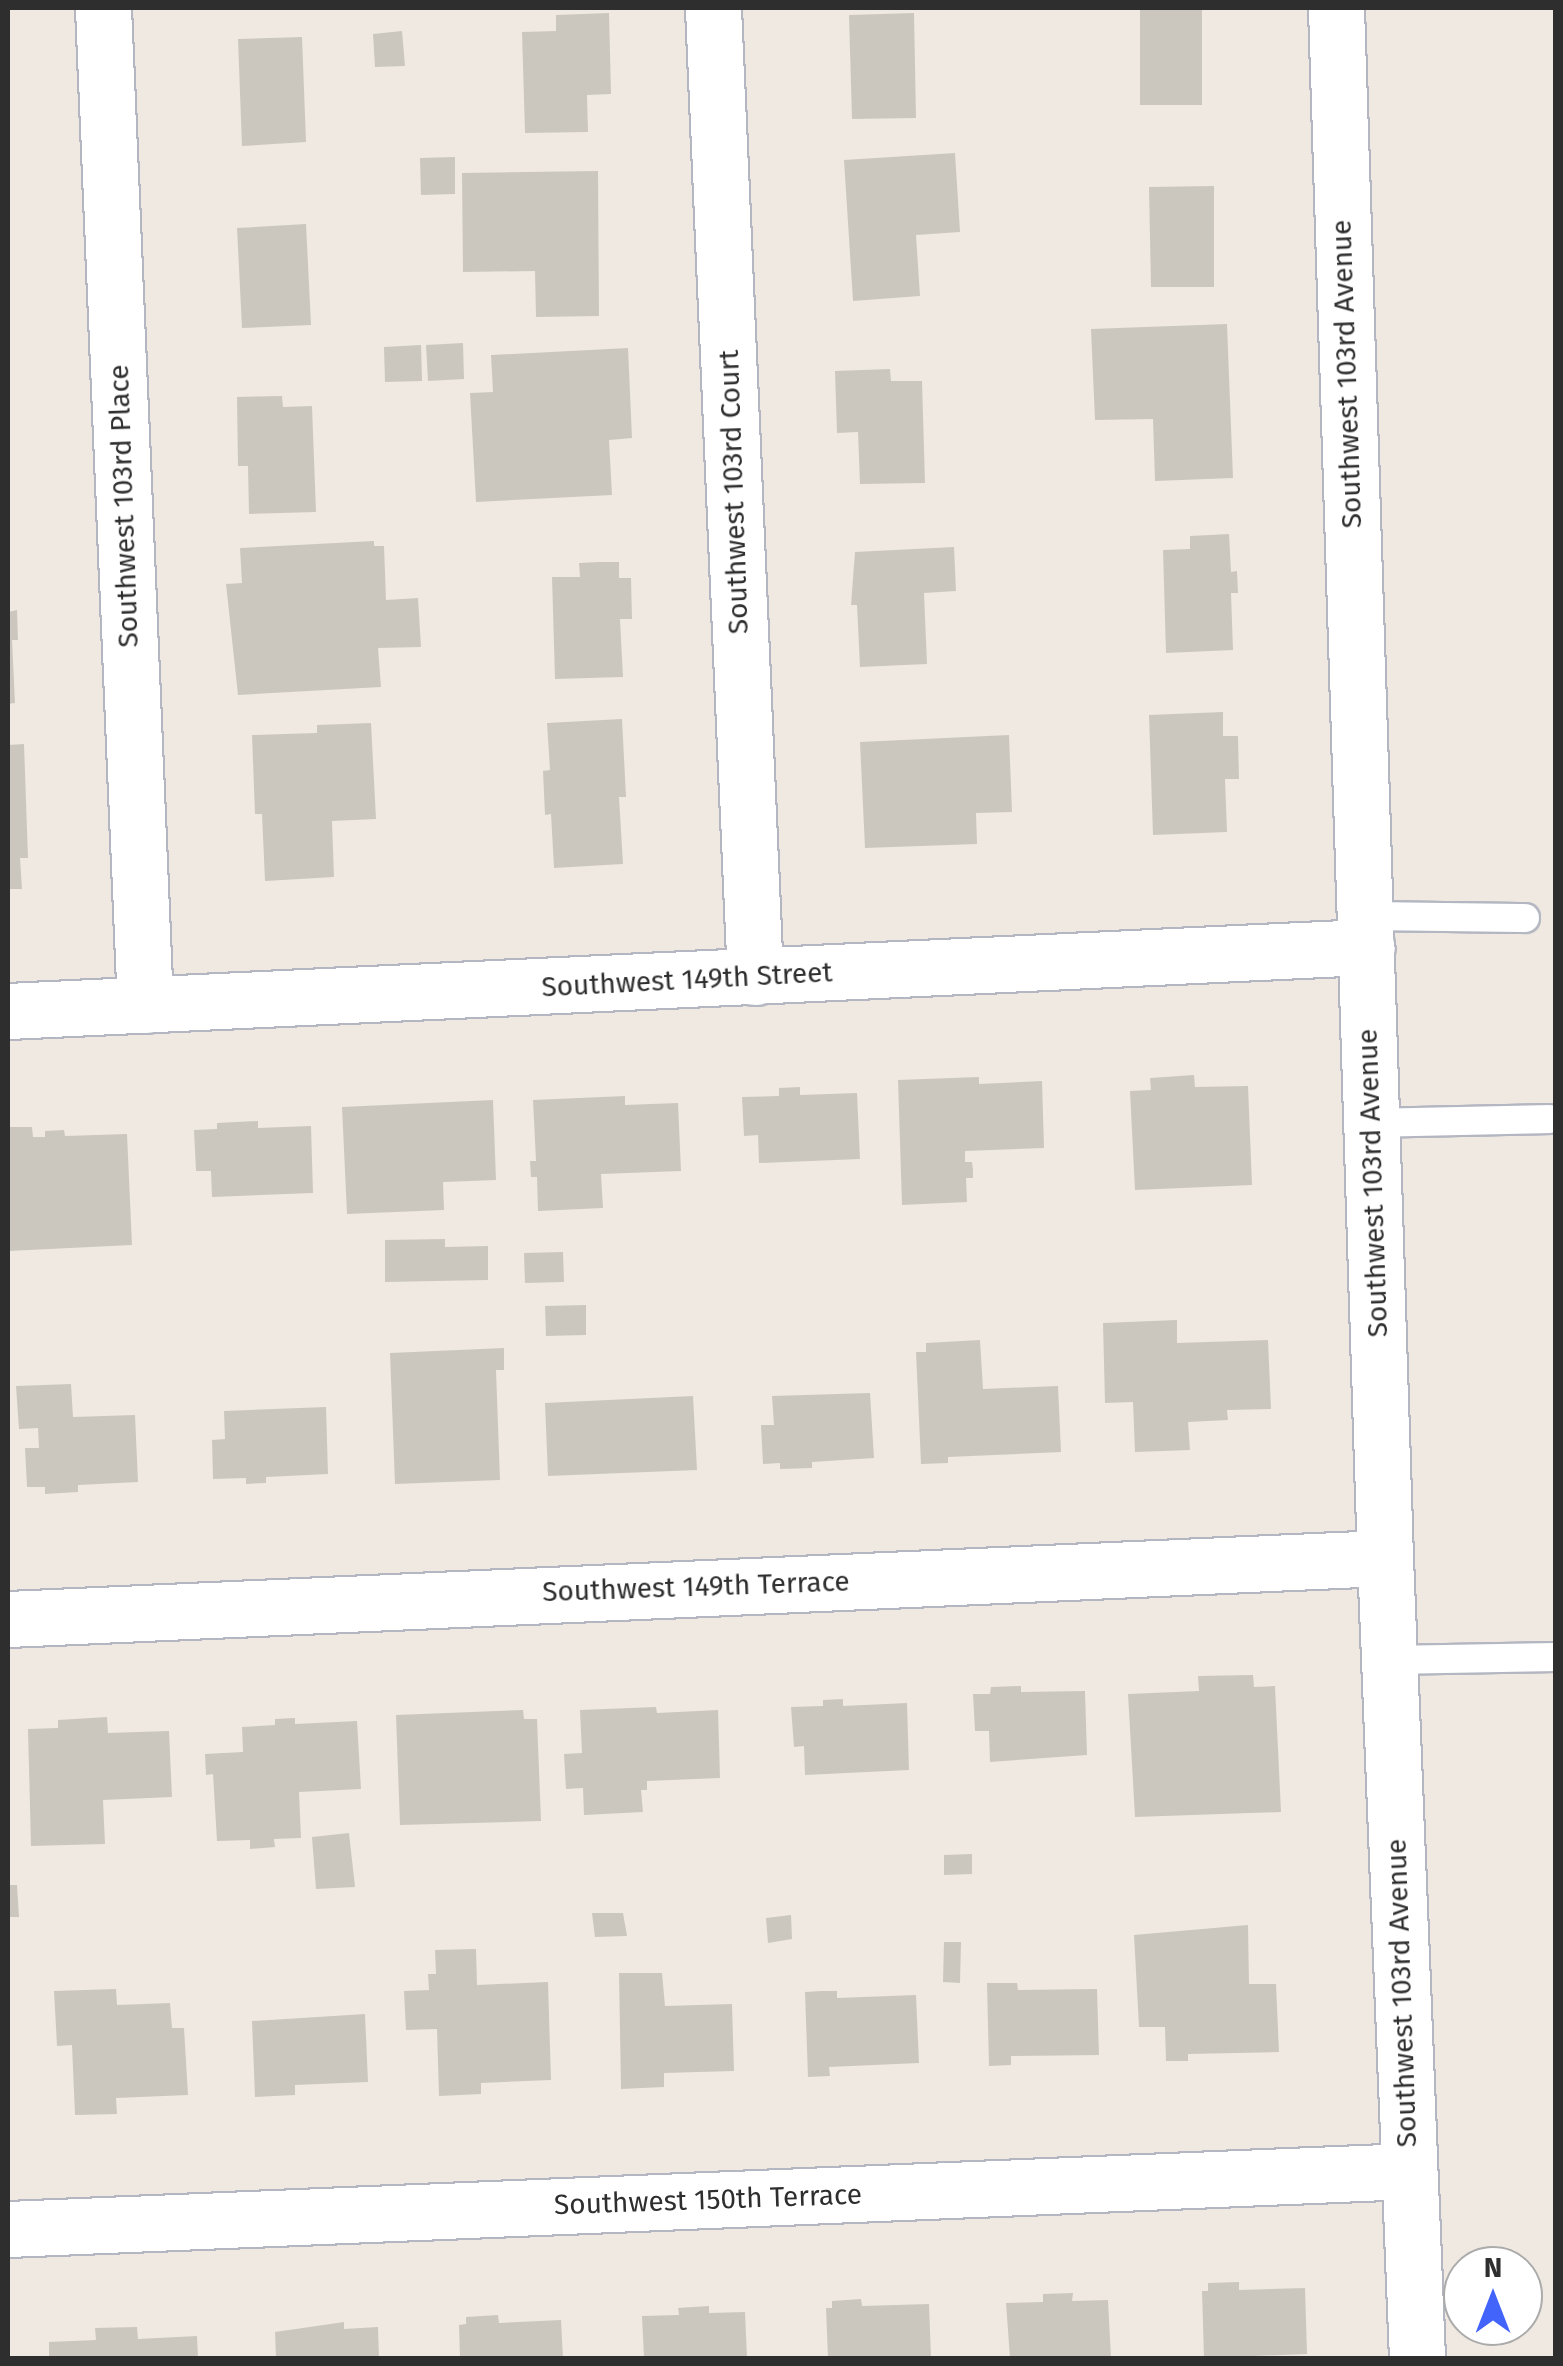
<!DOCTYPE html>
<html>
<head>
<meta charset="utf-8">
<style>
	body { margin:0 }
	#map { position:relative; width:1563px; height:2366px; overflow:hidden; background:#efe9e1; font-family:"Fira Sans",sans-serif }
	div>[style] { position:absolute }
	[style*='--x'] { left:calc(var(--x)*1px); top:calc(var(--y)*1px); width:calc(var(--w)*1px); rotate:calc(var(--a)*1deg) }
	.building>* { inset:0; background:#cbc7bf }
	.roads { filter:drop-shadow(2px 0 #b4b7c1) drop-shadow(-2px 0 #b4b7c1) drop-shadow(0 2px #b4b7c1) drop-shadow(0 -2px #b4b7c1) }
	.service>* { height:28px; margin:-14px; padding:0 14px; transform-origin:14px; border-radius:14px; background:#fff }
	.minor>* { height:55px; margin:-27.5px; padding:0 27.5px; transform-origin:27.5px; border-radius:27.5px; background:#fff }
	span { translate:-50% -50%; white-space:nowrap; text-align:center; line-height:1.15; -webkit-text-stroke:8px #fff; paint-order:stroke }
	.street-label { font-size:28px; color:#2e2e2e }
	.frame { position:absolute; inset:0; border:10px solid #2e2e2e; pointer-events:none }
	.north { position:absolute; left:1443px; top:2246px; width:100px; height:100px; box-sizing:border-box; background:#fff; border:2px solid #ababab; border-radius:50%; rotate:0deg; font-size:28px; font-weight:700; line-height:40px; text-align:center; color:#2e2e2e }
	.north::after { content:''; display:block; margin:auto; width:35px; height:45px; background:#4264fb; clip-path:polygon(50% 0,100% 100%,50% 72%,0 100%) }
</style>
</head>
<body>
<div id="map">
	<div class="building">
		<div style="clip-path:polygon(1140px 8px,1202px 8px,1202px 105px,1140px 105px)"></div>
		<div style="clip-path:polygon(609px 13px,611px 94px,587px 95px,588px 132px,525px 133px,522px 32px,556px 31px,556px 15px)"></div>
		<div style="clip-path:polygon(914px 13px,916px 118px,852px 119px,849px 15px)"></div>
		<div style="clip-path:polygon(402px 31px,405px 66px,375px 67px,373px 34px)"></div>
		<div style="clip-path:polygon(302px 37px,306px 142px,242px 146px,238px 39px)"></div>
		<div style="clip-path:polygon(955px 153px,960px 232px,916px 235px,920px 296px,853px 301px,844px 160px)"></div>
		<div style="clip-path:polygon(455px 157px,455px 194px,421px 195px,420px 158px)"></div>
		<div style="clip-path:polygon(598px 171px,599px 316px,536px 317px,535px 271px,463px 272px,462px 173px)"></div>
		<div style="clip-path:polygon(1214px 186px,1214px 287px,1151px 287px,1149px 187px)"></div>
		<div style="clip-path:polygon(306px 224px,311px 325px,242px 328px,237px 228px)"></div>
		<div style="clip-path:polygon(1227px 324px,1233px 478px,1155px 481px,1153px 419px,1095px 420px,1091px 329px)"></div>
		<div style="clip-path:polygon(463px 343px,464px 379px,428px 381px,426px 345px)"></div>
		<div style="clip-path:polygon(421px 345px,422px 381px,385px 382px,384px 347px)"></div>
		<div style="clip-path:polygon(628px 348px,632px 438px,609px 440px,612px 495px,476px 502px,470px 393px,493px 392px,491px 355px)"></div>
		<div style="clip-path:polygon(890px 369px,891px 381px,922px 381px,925px 483px,860px 484px,858px 432px,837px 433px,835px 371px)"></div>
		<div style="clip-path:polygon(282px 396px,283px 407px,312px 406px,316px 512px,249px 514px,248px 466px,238px 466px,237px 397px)"></div>
		<div style="clip-path:polygon(1229px 534px,1231px 572px,1237px 571px,1238px 593px,1231px 593px,1233px 650px,1166px 653px,1163px 550px,1190px 549px,1190px 536px)"></div>
		<div style="clip-path:polygon(374px 541px,374px 546px,384px 546px,386px 600px,418px 598px,421px 647px,378px 648px,381px 687px,238px 695px,226px 584px,242px 583px,240px 548px)"></div>
		<div style="clip-path:polygon(954px 547px,956px 591px,924px 593px,927px 664px,860px 667px,857px 605px,851px 605px,855px 552px)"></div>
		<div style="clip-path:polygon(599px 562px,619px 562px,619px 578px,631px 578px,632px 619px,620px 619px,623px 677px,555px 679px,552px 577px,580px 577px,579px 563px)"></div>
		<div style="clip-path:polygon(17px 610px,18px 640px,12px 640px,15px 703px,8px 704px,8px 612px)"></div>
		<div style="clip-path:polygon(1223px 712px,1223px 736px,1238px 736px,1239px 779px,1225px 779px,1227px 832px,1153px 835px,1149px 715px)"></div>
		<div style="clip-path:polygon(622px 719px,626px 797px,619px 797px,623px 864px,554px 868px,551px 814px,545px 815px,543px 771px,550px 770px,547px 723px)"></div>
		<div style="clip-path:polygon(371px 723px,376px 819px,332px 821px,334px 877px,265px 881px,262px 814px,255px 814px,252px 735px,317px 733px,317px 725px)"></div>
		<div style="clip-path:polygon(1009px 735px,1012px 812px,976px 813px,977px 844px,865px 848px,860px 742px)"></div>
		<div style="clip-path:polygon(24px 744px,28px 858px,20px 858px,22px 889px,8px 889px,8px 745px)"></div>
		<div style="clip-path:polygon(1194px 1075px,1195px 1087px,1248px 1086px,1252px 1185px,1135px 1190px,1130px 1091px,1151px 1090px,1150px 1078px)"></div>
		<div style="clip-path:polygon(979px 1077px,979px 1084px,1042px 1081px,1044px 1148px,965px 1151px,965px 1162px,972px 1162px,973px 1170px,973px 1178px,966px 1178px,967px 1202px,902px 1205px,898px 1080px)"></div>
		<div style="clip-path:polygon(800px 1087px,800px 1095px,857px 1093px,860px 1159px,759px 1163px,758px 1135px,744px 1136px,742px 1097px,779px 1096px,779px 1088px)"></div>
		<div style="clip-path:polygon(625px 1096px,625px 1105px,678px 1103px,681px 1171px,601px 1174px,603px 1208px,538px 1211px,537px 1177px,531px 1177px,530px 1161px,536px 1161px,533px 1100px)"></div>
		<div style="clip-path:polygon(493px 1100px,496px 1180px,443px 1182px,444px 1210px,347px 1214px,342px 1107px)"></div>
		<div style="clip-path:polygon(258px 1121px,258px 1128px,311px 1126px,313px 1193px,212px 1197px,211px 1171px,196px 1171px,194px 1130px,217px 1129px,217px 1123px)"></div>
		<div style="clip-path:polygon(8px 1127px,32px 1127px,33px 1137px,45px 1137px,45px 1131px,64px 1130px,65px 1136px,127px 1134px,132px 1245px,8px 1251px)"></div>
		<div style="clip-path:polygon(445px 1239px,445px 1247px,488px 1246px,488px 1280px,385px 1282px,385px 1240px)"></div>
		<div style="clip-path:polygon(563px 1252px,564px 1282px,525px 1283px,524px 1253px)"></div>
		<div style="clip-path:polygon(586px 1305px,586px 1335px,546px 1336px,545px 1306px)"></div>
		<div style="clip-path:polygon(1177px 1320px,1177px 1343px,1268px 1340px,1271px 1409px,1227px 1410px,1228px 1420px,1188px 1422px,1190px 1450px,1135px 1452px,1133px 1402px,1105px 1403px,1103px 1323px)"></div>
		<div style="clip-path:polygon(980px 1340px,983px 1389px,1058px 1386px,1061px 1452px,948px 1457px,948px 1463px,921px 1464px,916px 1352px,926px 1352px,926px 1343px)"></div>
		<div style="clip-path:polygon(504px 1348px,504px 1370px,496px 1370px,500px 1480px,395px 1484px,390px 1353px)"></div>
		<div style="clip-path:polygon(71px 1384px,73px 1417px,135px 1415px,138px 1482px,78px 1485px,78px 1492px,45px 1494px,45px 1487px,27px 1487px,25px 1448px,39px 1448px,38px 1428px,19px 1429px,16px 1386px)"></div>
		<div style="clip-path:polygon(870px 1393px,874px 1458px,812px 1462px,812px 1468px,780px 1469px,780px 1463px,763px 1464px,761px 1425px,774px 1425px,772px 1396px)"></div>
		<div style="clip-path:polygon(693px 1396px,697px 1470px,548px 1476px,545px 1403px)"></div>
		<div style="clip-path:polygon(326px 1407px,328px 1474px,266px 1477px,266px 1483px,246px 1484px,246px 1478px,213px 1479px,212px 1440px,225px 1439px,224px 1411px)"></div>
		<div style="clip-path:polygon(1253px 1675px,1254px 1687px,1275px 1686px,1281px 1812px,1135px 1817px,1128px 1694px,1199px 1691px,1198px 1676px)"></div>
		<div style="clip-path:polygon(1021px 1686px,1021px 1692px,1085px 1691px,1087px 1755px,990px 1762px,989px 1731px,975px 1731px,973px 1694px,990px 1694px,991px 1687px)"></div>
		<div style="clip-path:polygon(843px 1699px,843px 1706px,907px 1703px,909px 1770px,805px 1775px,804px 1746px,794px 1747px,791px 1707px,823px 1706px,823px 1700px)"></div>
		<div style="clip-path:polygon(656px 1707px,657px 1713px,718px 1710px,720px 1778px,647px 1781px,647px 1790px,641px 1790px,643px 1812px,584px 1815px,583px 1788px,566px 1789px,564px 1754px,582px 1753px,580px 1710px)"></div>
		<div style="clip-path:polygon(523px 1710px,524px 1719px,537px 1719px,541px 1821px,400px 1825px,396px 1715px)"></div>
		<div style="clip-path:polygon(107px 1717px,108px 1733px,169px 1731px,172px 1797px,103px 1800px,105px 1844px,31px 1846px,28px 1729px,58px 1728px,58px 1720px)"></div>
		<div style="clip-path:polygon(295px 1718px,295px 1724px,357px 1721px,361px 1789px,299px 1792px,301px 1838px,274px 1839px,275px 1847px,250px 1849px,250px 1840px,217px 1841px,213px 1774px,206px 1775px,205px 1754px,243px 1752px,242px 1727px,275px 1725px,275px 1719px)"></div>
		<div style="clip-path:polygon(349px 1833px,355px 1887px,316px 1889px,312px 1837px)"></div>
		<div style="clip-path:polygon(972px 1854px,972px 1874px,944px 1875px,944px 1855px)"></div>
		<div style="clip-path:polygon(8px 1885px,17px 1885px,19px 1917px,8px 1917px)"></div>
		<div style="clip-path:polygon(592px 1913px,623px 1913px,627px 1936px,595px 1937px)"></div>
		<div style="clip-path:polygon(791px 1915px,792px 1939px,768px 1943px,766px 1918px)"></div>
		<div style="clip-path:polygon(1248px 1925px,1249px 1984px,1276px 1984px,1279px 2052px,1188px 2054px,1188px 2061px,1166px 2061px,1165px 2027px,1139px 2027px,1134px 1935px)"></div>
		<div style="clip-path:polygon(944px 1942px,961px 1942px,960px 1983px,943px 1982px)"></div>
		<div style="clip-path:polygon(476px 1949px,477px 1985px,548px 1982px,551px 2080px,481px 2083px,481px 2094px,439px 2096px,437px 2029px,406px 2030px,404px 1991px,429px 1990px,428px 1974px,436px 1974px,435px 1950px)"></div>
		<div style="clip-path:polygon(619px 1973px,662px 1973px,665px 2006px,732px 2004px,734px 2071px,664px 2073px,664px 2087px,621px 2089px)"></div>
		<div style="clip-path:polygon(987px 1983px,1017px 1983px,1018px 1990px,1097px 1989px,1099px 2055px,1011px 2056px,1011px 2065px,989px 2066px)"></div>
		<div style="clip-path:polygon(116px 1989px,117px 2005px,170px 2003px,172px 2028px,184px 2028px,188px 2095px,116px 2098px,117px 2114px,75px 2115px,72px 2045px,57px 2046px,54px 1991px)"></div>
		<div style="clip-path:polygon(821px 1991px,837px 1991px,837px 1998px,916px 1995px,919px 2063px,829px 2067px,830px 2076px,808px 2077px,805px 1992px)"></div>
		<div style="clip-path:polygon(365px 2014px,368px 2082px,295px 2085px,295px 2095px,255px 2097px,252px 2021px)"></div>
		<div style="clip-path:polygon(1239px 2282px,1239px 2290px,1305px 2288px,1307px 2354px,1204px 2358px,1202px 2291px,1208px 2291px,1208px 2283px)"></div>
		<div style="clip-path:polygon(1073px 2293px,1072px 2301px,1108px 2300px,1111px 2358px,1010px 2358px,1006px 2303px,1043px 2302px,1043px 2294px)"></div>
		<div style="clip-path:polygon(861px 2299px,862px 2306px,929px 2304px,931px 2358px,828px 2358px,826px 2308px,832px 2308px,832px 2301px)"></div>
		<div style="clip-path:polygon(709px 2306px,709px 2313px,745px 2312px,747px 2358px,644px 2358px,642px 2316px,679px 2315px,678px 2308px)"></div>
		<div style="clip-path:polygon(498px 2315px,499px 2323px,561px 2320px,563px 2358px,460px 2358px,459px 2325px,466px 2324px,466px 2317px)"></div>
		<div style="clip-path:polygon(344px 2322px,344px 2329px,378px 2327px,379px 2358px,276px 2358px,275px 2332px)"></div>
		<div style="clip-path:polygon(137px 2327px,138px 2339px,197px 2336px,198px 2358px,49px 2358px,49px 2342px,96px 2340px,95px 2328px)"></div>
	</div>
	<div class="roads">
		<div class="service">
			<div style="--x:1364;--y:916;--w:161;--a:0.7"></div>
			<div style="--x:1372;--y:1123;--w:177;--a:-1.3"></div>
			<div style="--x:1389;--y:1660;--w:167;--a:-1"></div>
		</div>
		<div class="minor">
			<div style="--x:103;--y:8;--w:998;--a:87.59"></div>
			<div style="--x:713;--y:8;--w:970;--a:87.52"></div>
			<div style="--x:1336;--y:8;--w:1551;--a:88.19"></div>
			<div style="--x:1385;--y:1558;--w:801;--a:87.71"></div>
			<div style="--x:8;--y:1011;--w:1360;--a:-2.7"></div>
			<div style="--x:8;--y:1619;--w:1378;--a:-2.54"></div>
			<div style="--x:8;--y:2229;--w:1402;--a:-2.37"></div>
		</div>
	</div>
	<div class="street-label">
		<span style="left:1347px;top:374px;rotate:-92deg">Southwest 103rd Avenue</span>
		<span style="left:734px;top:492px;rotate:-92deg">Southwest 103rd Court</span>
		<span style="left:124px;top:506px;rotate:-92deg">Southwest 103rd Place</span>
		<span style="left:687px;top:980px;rotate:-3deg">Southwest 149th Street</span>
		<span style="left:1373px;top:1183px;rotate:-92deg">Southwest 103rd Avenue</span>
		<span style="left:696px;top:1587px;rotate:-2deg">Southwest 149th Terrace</span>
		<span style="left:1402px;top:1993px;rotate:-92deg">Southwest 103rd Avenue</span>
		<span style="left:708px;top:2200px;rotate:-2deg">Southwest 150th Terrace</span>
	</div>
	<div class="frame"></div>
	<div class="north">N</div>
</div>
</body>
</html>
